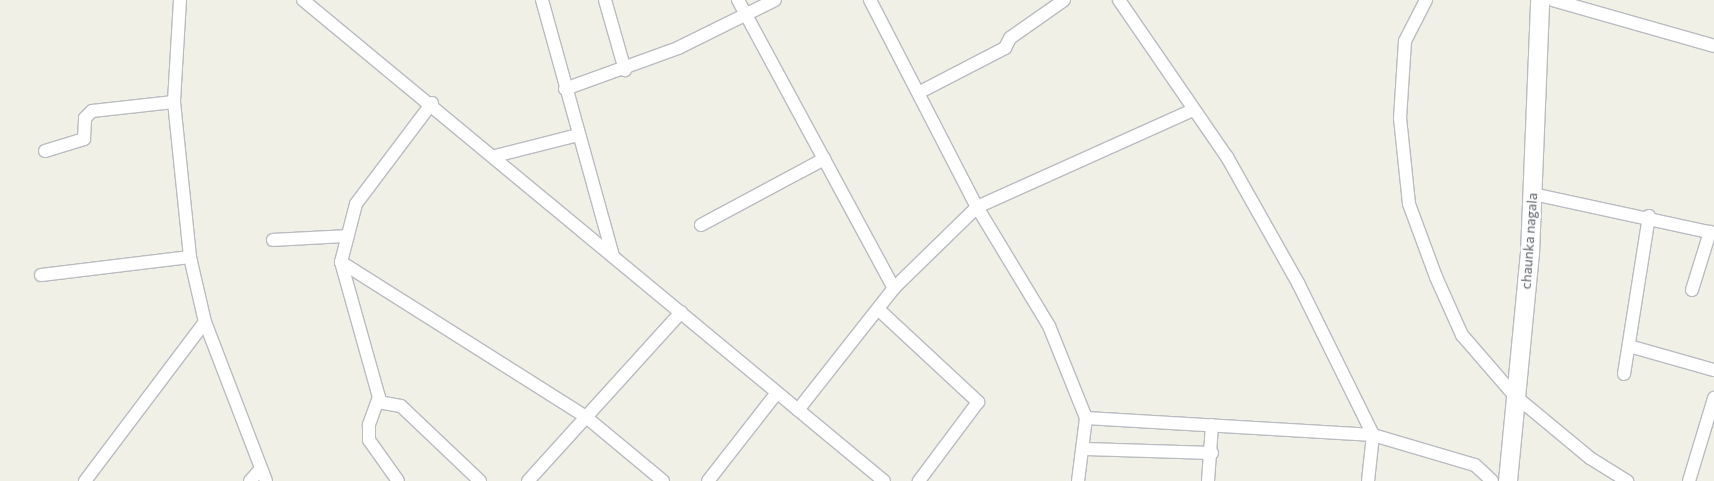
<!DOCTYPE html>
<html>
<head>
<meta charset="utf-8">
<style>
	body { margin:0 }
	#map { position:relative; width:1714px; height:481px; overflow:hidden; background:#f1f0e7; font-family:Commissioner,sans-serif }
	div>[style] { position:absolute }
	[style*='--x'] { left:calc(var(--x)*1px); top:calc(var(--y)*1px); width:calc(var(--w)*1px); rotate:calc(var(--a)*1deg) }
	.roads { filter:drop-shadow(1px 0 #b9bcc1) drop-shadow(-1px 0 #b9bcc1) drop-shadow(0 1px #b9bcc1) drop-shadow(0 -1px #b9bcc1) }
	.minor>* { height:12px; margin:-6px; padding:0 6px; transform-origin:6px; border-radius:6px; background:#fff }
	.secondary>* { height:18px; margin:-9px; padding:0 9px; transform-origin:9px; border-radius:9px; background:#fff }
	span { translate:-50% -50%; white-space:nowrap; text-align:center; line-height:1.15; -webkit-text-stroke:4.5px #fff; paint-order:stroke }
	.street-label { font-size:14px; color:#5e6268 }
</style>
</head>
<body>
<div id="map">
	<div class="roads">
		<div class="minor">
			<div style="--x:180;--y:0;--w:102;--a:93.4"></div>
			<div style="--x:174;--y:102;--w:156;--a:84.1"></div>
			<div style="--x:190;--y:257;--w:67;--a:77"></div>
			<div style="--x:205;--y:322;--w:170;--a:69"></div>
			<div style="--x:303;--y:0;--w:754;--a:39.62"></div>
			<div style="--x:542;--y:0;--w:263;--a:74.5"></div>
			<div style="--x:605;--y:0;--w:73;--a:74.1"></div>
			<div style="--x:738;--y:0;--w:328;--a:61.6"></div>
			<div style="--x:870;--y:0;--w:233;--a:62.7"></div>
			<div style="--x:977;--y:207;--w:139;--a:58.8"></div>
			<div style="--x:1049;--y:326;--w:99;--a:68.1"></div>
			<div style="--x:1086;--y:418;--w:64;--a:97.2"></div>
			<div style="--x:1119;--y:0;--w:191;--a:55.5"></div>
			<div style="--x:1227;--y:157;--w:145;--a:60.6"></div>
			<div style="--x:1298;--y:283;--w:169;--a:63.7"></div>
			<div style="--x:1373;--y:435;--w:46;--a:96.2"></div>
			<div style="--x:1426;--y:0;--w:46;--a:117.1"></div>
			<div style="--x:1405;--y:41;--w:77;--a:93.7"></div>
			<div style="--x:1400;--y:118;--w:86;--a:84"></div>
			<div style="--x:1409;--y:204;--w:78;--a:69.7"></div>
			<div style="--x:1436;--y:277;--w:64;--a:65.9"></div>
			<div style="--x:1462;--y:335;--w:79;--a:49.1"></div>
			<div style="--x:1514;--y:395;--w:99;--a:39.7"></div>
			<div style="--x:1590;--y:458;--w:44;--a:31.9"></div>
			<div style="--x:1553;--y:0;--w:167;--a:15.9"></div>
			<div style="--x:565;--y:89;--w:120;--a:-19.9"></div>
			<div style="--x:678;--y:48;--w:108;--a:-26.3"></div>
			<div style="--x:920;--y:92;--w:96;--a:-27.4"></div>
			<div style="--x:1005;--y:48;--w:11;--a:-63"></div>
			<div style="--x:1010;--y:38;--w:66;--a:-35.1"></div>
			<div style="--x:432;--y:103;--w:126;--a:127"></div>
			<div style="--x:356;--y:204;--w:60;--a:104.5"></div>
			<div style="--x:341;--y:262;--w:290;--a:32.3"></div>
			<div style="--x:586;--y:417;--w:100;--a:39.7"></div>
			<div style="--x:45;--y:151;--w:41;--a:-17.1"></div>
			<div style="--x:84;--y:139;--w:21;--a:-87"></div>
			<div style="--x:85;--y:118;--w:10;--a:-45"></div>
			<div style="--x:92;--y:111;--w:82;--a:-6.3"></div>
			<div style="--x:495;--y:156;--w:86;--a:-14.2"></div>
			<div style="--x:1533;--y:194;--w:185;--a:12.2"></div>
			<div style="--x:701;--y:225;--w:140;--a:-28.2"></div>
			<div style="--x:273;--y:240;--w:75;--a:-3.1"></div>
			<div style="--x:341;--y:262;--w:140;--a:74.3"></div>
			<div style="--x:379;--y:397;--w:30;--a:110"></div>
			<div style="--x:369;--y:425;--w:15;--a:90"></div>
			<div style="--x:369;--y:440;--w:50;--a:54.7"></div>
			<div style="--x:41;--y:275;--w:150;--a:-6.9"></div>
			<div style="--x:1692;--y:290;--w:61;--a:-72.8"></div>
			<div style="--x:878;--y:309;--w:137;--a:42.9"></div>
			<div style="--x:978;--y:402;--w:99;--a:126.8"></div>
			<div style="--x:1629;--y:346;--w:88;--a:15.8"></div>
			<div style="--x:1624;--y:374;--w:160;--a:-81"></div>
			<div style="--x:378;--y:402;--w:23;--a:10"></div>
			<div style="--x:401;--y:406;--w:109;--a:43.5"></div>
			<div style="--x:798;--y:410;--w:155;--a:-51.8"></div>
			<div style="--x:894;--y:288;--w:116;--a:-44.3"></div>
			<div style="--x:977;--y:207;--w:235;--a:-24.2"></div>
			<div style="--x:1086;--y:418;--w:288;--a:3.4"></div>
			<div style="--x:1373;--y:435;--w:106;--a:16.4"></div>
			<div style="--x:1475;--y:465;--w:23;--a:43"></div>
			<div style="--x:1086;--y:449;--w:126;--a:1.8"></div>
			<div style="--x:85;--y:481;--w:199;--a:-53"></div>
			<div style="--x:250;--y:481;--w:15;--a:-48"></div>
			<div style="--x:528;--y:481;--w:228;--a:-47.8"></div>
			<div style="--x:708;--y:481;--w:110;--a:-52"></div>
			<div style="--x:1208;--y:481;--w:56;--a:-85.9"></div>
			<div style="--x:1689;--y:481;--w:87;--a:-73.2"></div>
		</div>
		<div class="secondary">
			<div style="--x:1508;--y:481;--w:228;--a:-84.5"></div>
			<div style="--x:1530;--y:254;--w:254;--a:-87.7"></div>
		</div>
	</div>
	<div class="street-label">
		<span style="left:1529px;top:241px;rotate:-86deg">chaunka nagala</span>
	</div>
</div>
</body>
</html>
